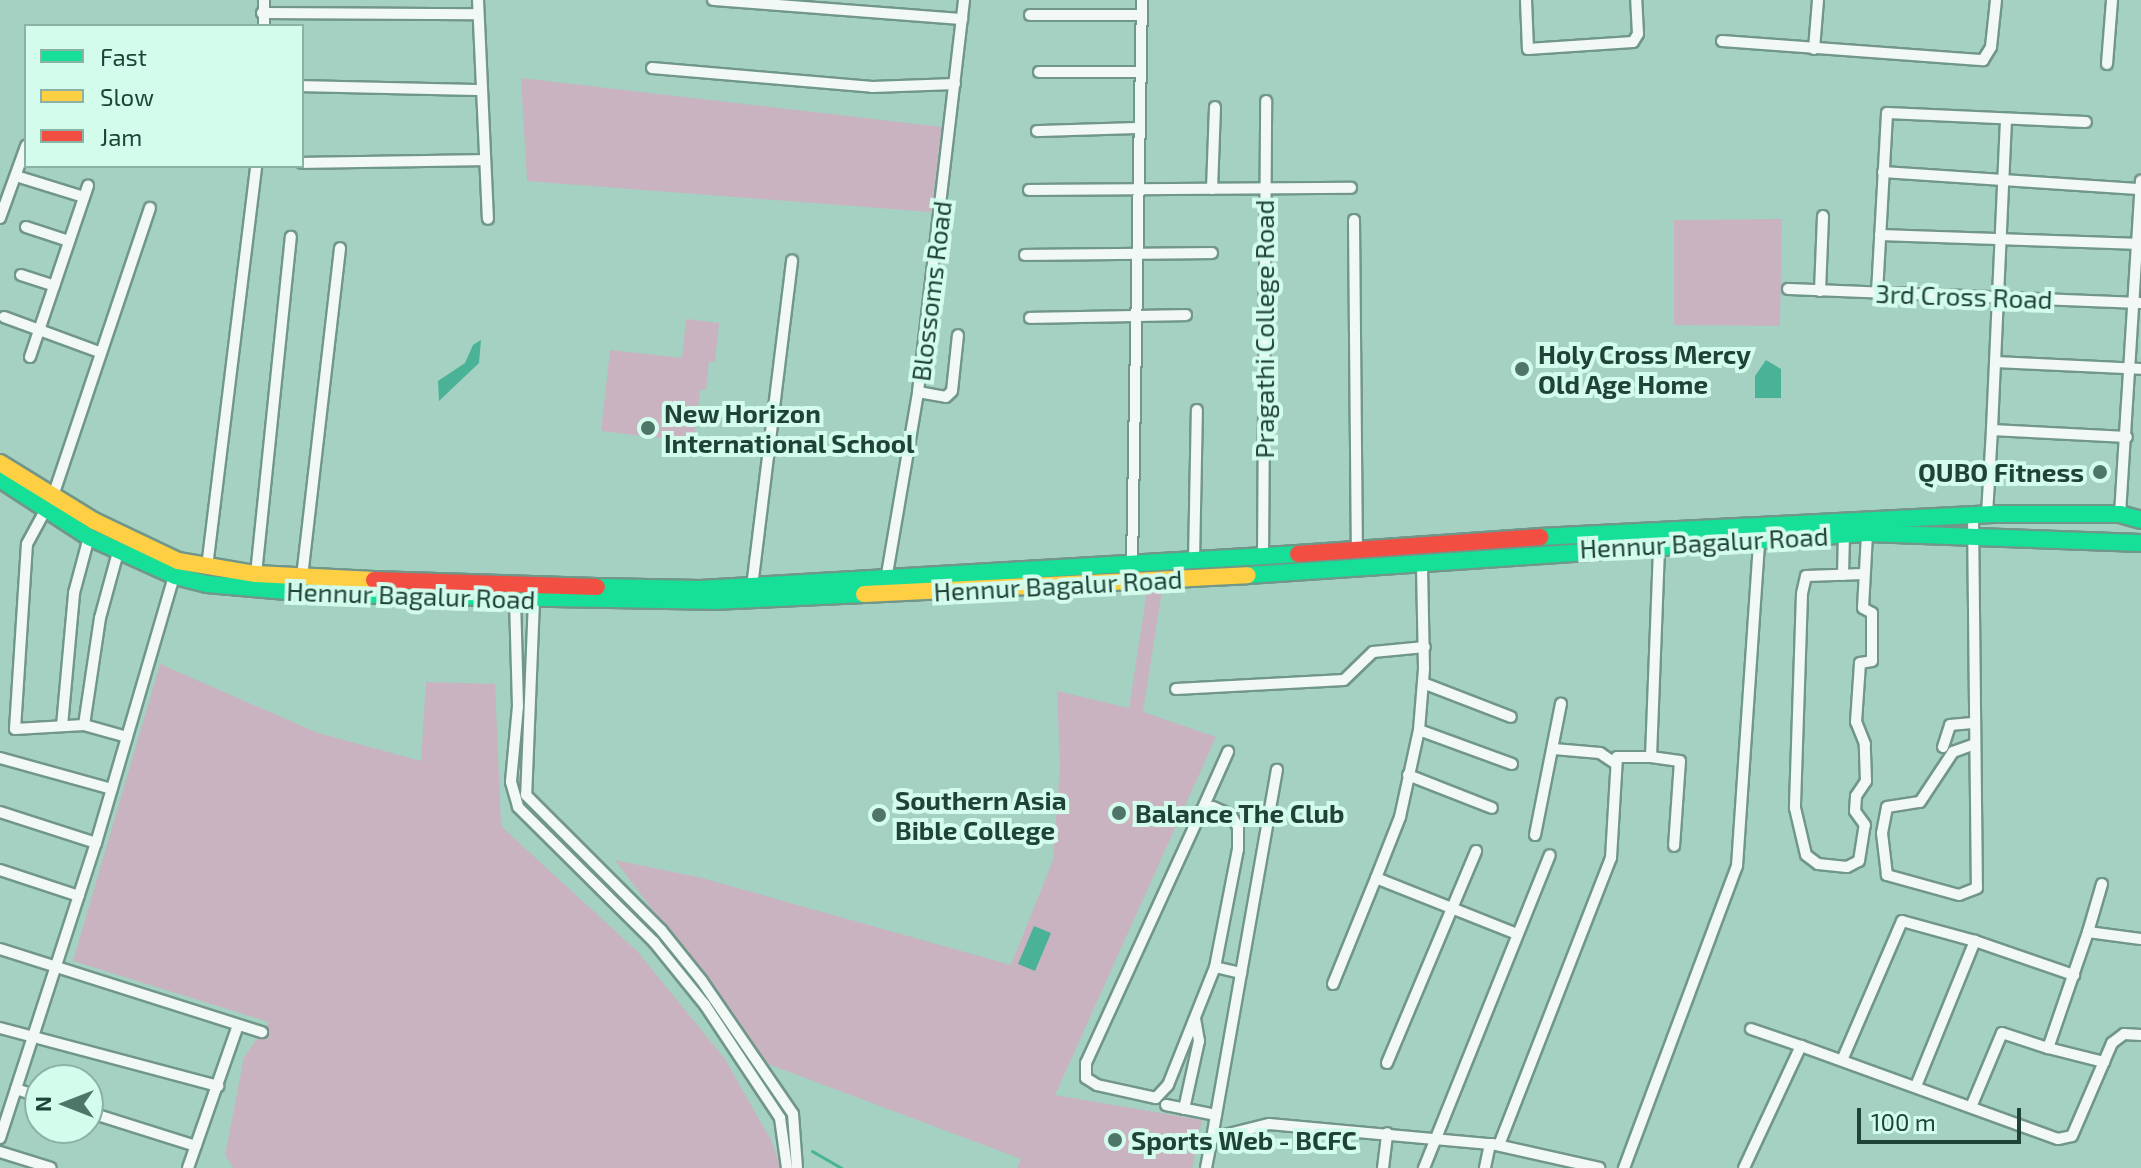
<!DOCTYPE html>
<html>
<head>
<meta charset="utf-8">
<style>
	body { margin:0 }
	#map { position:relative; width:2141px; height:1168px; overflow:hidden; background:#a4d1c2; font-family:"Exo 2",sans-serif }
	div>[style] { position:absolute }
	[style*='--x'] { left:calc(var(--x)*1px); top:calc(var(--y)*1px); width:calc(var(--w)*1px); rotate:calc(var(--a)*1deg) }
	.green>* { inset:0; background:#c9b3c0 }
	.water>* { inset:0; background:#4ab296 }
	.stream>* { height:3px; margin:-1.5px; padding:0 1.5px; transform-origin:1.5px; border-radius:1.5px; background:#4ab296 }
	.roads { filter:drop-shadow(2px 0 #71968a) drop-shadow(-2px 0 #71968a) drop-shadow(0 2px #71968a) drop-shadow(0 -2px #71968a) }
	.street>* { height:10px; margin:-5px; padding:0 5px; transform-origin:5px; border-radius:5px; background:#f1f8f6 }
	.fast>* { height:16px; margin:-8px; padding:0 8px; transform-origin:8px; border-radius:8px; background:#16e098 }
	.slow>* { height:16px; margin:-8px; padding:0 8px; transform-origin:8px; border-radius:8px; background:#ffcf43 }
	.jam>* { height:16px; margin:-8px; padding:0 8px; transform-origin:8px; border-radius:8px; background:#f24e42 }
	.dots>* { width:22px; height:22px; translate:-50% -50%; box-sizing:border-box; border:4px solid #d4fced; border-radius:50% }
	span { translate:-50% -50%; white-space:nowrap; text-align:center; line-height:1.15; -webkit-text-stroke:8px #d4fced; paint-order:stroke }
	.street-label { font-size:26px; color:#204338 }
	.poi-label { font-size:26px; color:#204338; font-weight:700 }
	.left { translate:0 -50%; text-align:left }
	.right { translate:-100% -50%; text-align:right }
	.legend { position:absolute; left:24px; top:24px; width:280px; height:144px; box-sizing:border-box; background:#d4fced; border:2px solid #8cb2a5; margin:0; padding:10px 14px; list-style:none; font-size:24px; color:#204338 }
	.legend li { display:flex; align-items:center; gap:16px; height:40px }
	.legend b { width:40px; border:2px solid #8cb2a5 }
	.north { position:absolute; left:24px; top:1064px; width:80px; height:80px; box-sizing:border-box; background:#d4fced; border:2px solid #8cb2a5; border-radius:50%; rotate:270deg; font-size:22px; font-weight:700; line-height:32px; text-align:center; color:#204338 }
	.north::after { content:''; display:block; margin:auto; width:28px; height:36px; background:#4e7568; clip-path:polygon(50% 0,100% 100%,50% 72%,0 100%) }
	.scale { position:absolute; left:1857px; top:1108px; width:164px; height:36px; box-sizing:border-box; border:4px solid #204338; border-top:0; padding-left:10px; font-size:24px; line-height:28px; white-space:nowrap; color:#204338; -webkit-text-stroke:6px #d4fced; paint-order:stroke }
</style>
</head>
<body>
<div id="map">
	<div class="green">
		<div style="clip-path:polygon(521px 78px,942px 127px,931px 212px,527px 181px)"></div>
		<div style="clip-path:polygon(1782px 219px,1780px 326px,1674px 325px,1674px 220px)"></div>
		<div style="clip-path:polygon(686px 319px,719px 323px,715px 362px,709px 361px,706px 390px,700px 390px,694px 442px,601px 431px,610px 350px,682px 358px)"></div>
		<div style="clip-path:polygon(1147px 591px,1162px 591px,1143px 712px,1216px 737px,1055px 1095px,1202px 1120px,1192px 1168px,1017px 1168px,1021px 1159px,768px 1064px,615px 860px,702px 878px,1011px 965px,1053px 860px,1060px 767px,1057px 691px,1129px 708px)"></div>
		<div style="clip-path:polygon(160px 664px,318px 733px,421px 761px,426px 682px,495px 684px,501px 826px,638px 952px,725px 1059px,771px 1140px,781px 1168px,233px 1168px,225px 1155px,244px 1057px,269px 1022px,73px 961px)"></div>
	</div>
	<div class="water">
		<div style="clip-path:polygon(481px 340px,479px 363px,439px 401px,438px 381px,465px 363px,473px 345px)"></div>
		<div style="clip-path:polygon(1766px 360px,1781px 369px,1781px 398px,1755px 398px,1755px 376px)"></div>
		<div style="clip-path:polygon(1034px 926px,1051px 933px,1035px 971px,1018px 964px)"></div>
	</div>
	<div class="stream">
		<div style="--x:812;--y:1151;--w:34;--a:30"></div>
	</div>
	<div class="roads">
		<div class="street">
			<div style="--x:264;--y:0;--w:26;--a:90"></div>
			<div style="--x:478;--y:0;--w:219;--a:87.4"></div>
			<div style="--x:713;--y:0;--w:250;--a:4.4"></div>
			<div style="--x:1526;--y:0;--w:49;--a:87.7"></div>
			<div style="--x:1528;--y:49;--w:105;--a:-3.8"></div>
			<div style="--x:1633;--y:42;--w:9;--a:-58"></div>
			<div style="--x:1638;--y:34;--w:34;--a:-93"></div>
			<div style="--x:262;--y:13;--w:216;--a:0.3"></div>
			<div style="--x:1030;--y:15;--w:112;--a:0"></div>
			<div style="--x:1722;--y:41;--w:262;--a:4.2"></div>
			<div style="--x:1983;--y:60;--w:15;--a:-58"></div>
			<div style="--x:1991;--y:47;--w:47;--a:-83.9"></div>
			<div style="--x:1814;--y:49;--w:49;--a:-85.3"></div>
			<div style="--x:2107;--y:64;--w:64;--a:-85.5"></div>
			<div style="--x:652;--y:68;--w:221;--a:4.9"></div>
			<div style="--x:872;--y:87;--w:83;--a:-2.1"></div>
			<div style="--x:1039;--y:72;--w:102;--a:0"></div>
			<div style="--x:302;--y:86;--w:180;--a:1.3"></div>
			<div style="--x:2006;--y:120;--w:310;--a:92.6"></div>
			<div style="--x:1992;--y:430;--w:135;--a:3"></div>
			<div style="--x:1037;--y:131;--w:103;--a:-1.7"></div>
			<div style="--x:302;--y:163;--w:183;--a:-0.9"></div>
			<div style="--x:1883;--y:172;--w:259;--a:3.8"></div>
			<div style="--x:16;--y:176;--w:71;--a:17.2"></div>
			<div style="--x:1212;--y:189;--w:82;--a:-87.9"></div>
			<div style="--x:1029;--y:190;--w:322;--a:-0.4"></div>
			<div style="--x:0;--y:218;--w:77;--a:-70.1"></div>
			<div style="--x:1354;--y:220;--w:330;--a:89.5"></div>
			<div style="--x:26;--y:227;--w:45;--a:18"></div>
			<div style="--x:1880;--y:235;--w:261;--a:2"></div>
			<div style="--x:1025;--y:255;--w:187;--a:-0.6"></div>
			<div style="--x:21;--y:275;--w:35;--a:18"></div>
			<div style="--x:1788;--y:289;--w:353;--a:2.3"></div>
			<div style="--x:1820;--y:291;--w:75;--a:-87.7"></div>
			<div style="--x:1877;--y:293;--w:180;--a:-86.8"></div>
			<div style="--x:1887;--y:113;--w:199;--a:2.6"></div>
			<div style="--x:4;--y:317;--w:101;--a:20.2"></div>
			<div style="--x:1030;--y:318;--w:156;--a:-1.1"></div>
			<div style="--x:30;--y:357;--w:181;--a:-71.3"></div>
			<div style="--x:1995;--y:362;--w:146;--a:2.7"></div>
			<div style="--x:918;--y:392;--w:28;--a:10"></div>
			<div style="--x:946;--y:397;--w:8;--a:-45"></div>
			<div style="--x:952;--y:391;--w:56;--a:-83.9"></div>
			<div style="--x:1987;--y:514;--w:84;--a:-86.6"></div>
			<div style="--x:2120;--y:514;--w:334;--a:-86.4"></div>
			<div style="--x:1973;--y:515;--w:373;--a:89.4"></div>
			<div style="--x:1977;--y:888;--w:19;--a:159"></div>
			<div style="--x:1959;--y:895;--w:75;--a:-164.5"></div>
			<div style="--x:1887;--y:875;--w:42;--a:-96.8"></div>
			<div style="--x:1882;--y:833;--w:26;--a:-79"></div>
			<div style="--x:1887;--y:807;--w:33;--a:-9"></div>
			<div style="--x:1920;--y:802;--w:60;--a:-56.6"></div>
			<div style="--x:1953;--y:752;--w:23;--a:-20"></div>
			<div style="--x:1263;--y:557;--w:456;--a:-89.6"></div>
			<div style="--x:1194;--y:561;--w:151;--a:-88.9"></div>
			<div style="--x:1132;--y:565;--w:565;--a:-88.99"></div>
			<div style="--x:207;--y:567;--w:404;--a:-83"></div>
			<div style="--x:256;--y:574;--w:339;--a:-84.1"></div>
			<div style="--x:1864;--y:574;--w:58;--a:178"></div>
			<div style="--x:1806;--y:576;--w:18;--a:103"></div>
			<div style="--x:1802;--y:594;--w:214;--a:91.9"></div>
			<div style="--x:1795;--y:808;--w:48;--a:76.8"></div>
			<div style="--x:1806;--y:855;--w:15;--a:37"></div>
			<div style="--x:1818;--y:864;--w:29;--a:6"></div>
			<div style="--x:1847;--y:867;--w:13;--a:-27"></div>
			<div style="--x:1859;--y:861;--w:36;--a:-81"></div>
			<div style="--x:1865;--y:825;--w:17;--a:-126"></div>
			<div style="--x:1855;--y:811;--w:15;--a:-86"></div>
			<div style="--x:1856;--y:796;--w:18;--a:-56"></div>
			<div style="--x:1866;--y:781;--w:37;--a:-92"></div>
			<div style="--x:1865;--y:744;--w:24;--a:-112"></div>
			<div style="--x:1856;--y:722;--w:59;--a:-86.1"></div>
			<div style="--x:1860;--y:663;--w:12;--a:-9"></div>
			<div style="--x:1872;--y:661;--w:48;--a:-90"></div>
			<div style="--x:1872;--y:613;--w:10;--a:-151"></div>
			<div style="--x:1863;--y:608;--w:75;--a:-86.9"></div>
			<div style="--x:1843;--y:575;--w:41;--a:-88.6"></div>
			<div style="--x:302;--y:577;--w:331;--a:-83.4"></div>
			<div style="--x:886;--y:580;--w:191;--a:-80.3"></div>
			<div style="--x:918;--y:392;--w:395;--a:-83.3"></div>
			<div style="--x:752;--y:587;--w:329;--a:-83"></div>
			<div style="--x:515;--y:599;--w:107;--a:88.4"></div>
			<div style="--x:518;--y:706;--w:76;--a:95.3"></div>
			<div style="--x:511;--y:782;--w:26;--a:74"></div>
			<div style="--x:518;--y:807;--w:192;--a:44.8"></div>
			<div style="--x:654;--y:942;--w:81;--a:51"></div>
			<div style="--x:705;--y:1005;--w:136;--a:56.4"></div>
			<div style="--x:780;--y:1118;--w:50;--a:82"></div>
			<div style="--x:534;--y:600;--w:195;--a:92.3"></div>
			<div style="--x:526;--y:795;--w:191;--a:45"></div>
			<div style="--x:661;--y:930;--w:65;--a:51.2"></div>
			<div style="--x:702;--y:981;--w:161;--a:55.6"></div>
			<div style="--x:793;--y:1114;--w:54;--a:85.8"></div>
			<div style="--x:1423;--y:683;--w:94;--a:21.1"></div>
			<div style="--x:1176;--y:689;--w:168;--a:-3.1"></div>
			<div style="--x:1344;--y:680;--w:40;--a:-44"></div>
			<div style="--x:1373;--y:652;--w:52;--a:-5.5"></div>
			<div style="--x:84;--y:725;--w:108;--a:-81.5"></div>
			<div style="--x:100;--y:618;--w:68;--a:-74.7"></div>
			<div style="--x:62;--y:726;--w:134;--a:-84.8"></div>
			<div style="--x:74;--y:593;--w:58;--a:-75"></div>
			<div style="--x:1419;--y:730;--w:99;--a:20.1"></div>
			<div style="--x:127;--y:737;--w:45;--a:-164.4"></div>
			<div style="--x:84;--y:725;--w:69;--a:176.7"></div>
			<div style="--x:15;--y:729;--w:185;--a:-86.3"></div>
			<div style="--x:27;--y:544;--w:55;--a:-61.6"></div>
			<div style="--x:53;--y:496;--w:304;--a:-71.4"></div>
			<div style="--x:1943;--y:747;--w:23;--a:-72"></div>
			<div style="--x:1950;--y:725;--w:25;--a:-5"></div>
			<div style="--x:1554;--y:749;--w:46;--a:5"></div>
			<div style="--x:1600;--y:753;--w:18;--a:34"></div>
			<div style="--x:1651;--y:757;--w:29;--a:8"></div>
			<div style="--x:1680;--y:761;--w:85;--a:94"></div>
			<div style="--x:0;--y:758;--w:116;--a:15.5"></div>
			<div style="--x:1408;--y:775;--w:90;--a:21.4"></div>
			<div style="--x:1213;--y:807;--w:20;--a:24"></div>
			<div style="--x:1231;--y:815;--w:14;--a:60"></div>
			<div style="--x:1238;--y:827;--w:22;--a:90"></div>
			<div style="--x:1238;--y:849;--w:120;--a:101"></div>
			<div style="--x:1215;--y:967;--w:127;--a:111.7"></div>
			<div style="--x:1168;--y:1085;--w:18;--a:133"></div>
			<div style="--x:1156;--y:1098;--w:60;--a:-167.6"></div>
			<div style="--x:1097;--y:1085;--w:13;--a:-148"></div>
			<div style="--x:1086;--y:1078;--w:15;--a:-90"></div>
			<div style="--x:1086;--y:1063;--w:278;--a:-65.4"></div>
			<div style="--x:1202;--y:810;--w:11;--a:-15"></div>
			<div style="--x:1202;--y:810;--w:64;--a:-65.9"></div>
			<div style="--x:0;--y:812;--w:101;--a:17.9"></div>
			<div style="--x:1535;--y:835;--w:134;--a:-78.8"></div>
			<div style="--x:0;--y:870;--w:83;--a:18.2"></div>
			<div style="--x:1376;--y:878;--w:66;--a:-68.5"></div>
			<div style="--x:1400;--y:817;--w:89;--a:-77.7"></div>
			<div style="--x:1419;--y:730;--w:61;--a:-85.3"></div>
			<div style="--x:1424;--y:669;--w:107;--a:-91.1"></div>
			<div style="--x:2102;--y:884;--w:50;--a:106.3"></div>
			<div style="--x:2088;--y:932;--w:53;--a:7.5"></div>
			<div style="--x:2088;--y:932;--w:123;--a:109"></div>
			<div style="--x:2048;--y:1048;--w:58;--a:14"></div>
			<div style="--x:0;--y:949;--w:275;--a:17.6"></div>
			<div style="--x:1215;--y:967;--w:27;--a:13"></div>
			<div style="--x:1333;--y:984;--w:114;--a:-67.9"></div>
			<div style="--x:1376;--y:878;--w:152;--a:21.7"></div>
			<div style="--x:0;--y:1028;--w:226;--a:14.9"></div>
			<div style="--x:1751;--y:1029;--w:53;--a:18.8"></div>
			<div style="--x:1843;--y:1058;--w:149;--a:-66.7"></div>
			<div style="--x:1902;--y:921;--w:76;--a:15.3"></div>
			<div style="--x:1387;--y:1063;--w:230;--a:-67.2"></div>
			<div style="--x:1916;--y:1086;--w:157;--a:-67.9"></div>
			<div style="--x:1975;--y:941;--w:105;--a:19"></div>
			<div style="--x:16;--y:1089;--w:25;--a:18"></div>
			<div style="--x:1166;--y:1105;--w:51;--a:11.3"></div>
			<div style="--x:1971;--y:1107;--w:80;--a:-67.3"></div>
			<div style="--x:2002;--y:1033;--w:48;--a:18.1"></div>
			<div style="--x:1184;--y:1109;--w:70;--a:-77.6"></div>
			<div style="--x:1199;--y:1041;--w:22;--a:-100"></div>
			<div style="--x:88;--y:1112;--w:113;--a:17.5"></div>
			<div style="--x:0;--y:1138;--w:310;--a:-72"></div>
			<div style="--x:96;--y:843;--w:284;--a:-73.7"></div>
			<div style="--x:1212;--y:1138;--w:374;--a:-80"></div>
			<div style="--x:1492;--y:1144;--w:110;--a:12.6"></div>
			<div style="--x:1499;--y:1145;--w:308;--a:-68.7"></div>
			<div style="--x:1611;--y:858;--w:101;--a:-86.6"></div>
			<div style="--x:1617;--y:757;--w:34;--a:0"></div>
			<div style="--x:1651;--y:757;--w:212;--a:-87.8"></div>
			<div style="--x:0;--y:1152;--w:53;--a:17.4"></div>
			<div style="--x:188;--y:1168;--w:151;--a:-70.7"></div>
			<div style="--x:1206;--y:1168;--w:31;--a:-79"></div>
			<div style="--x:1212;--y:1138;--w:59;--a:-13.8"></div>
			<div style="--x:1269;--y:1124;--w:222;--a:5.2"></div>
			<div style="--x:1490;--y:1144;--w:25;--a:102"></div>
			<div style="--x:1383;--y:1168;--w:35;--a:-83"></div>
			<div style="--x:1424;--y:1168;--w:337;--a:-68.1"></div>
			<div style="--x:1624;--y:1168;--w:322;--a:-69.5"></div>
			<div style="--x:1737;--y:866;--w:335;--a:-86.1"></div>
			<div style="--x:1744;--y:1168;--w:135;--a:-65"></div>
			<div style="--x:1801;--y:1046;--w:273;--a:19.9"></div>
			<div style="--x:2058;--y:1139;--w:14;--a:-12"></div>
			<div style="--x:2072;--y:1136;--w:101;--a:-66.7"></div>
			<div style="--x:2112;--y:1043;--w:15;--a:-37"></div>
			<div style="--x:2124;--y:1034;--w:17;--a:3"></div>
		</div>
		<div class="fast">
			<div style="--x:0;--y:479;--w:106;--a:33.1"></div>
			<div style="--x:89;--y:537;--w:94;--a:24.4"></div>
			<div style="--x:175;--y:576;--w:33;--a:14"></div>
			<div style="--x:207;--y:584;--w:114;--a:5"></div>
			<div style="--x:321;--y:594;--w:392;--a:1"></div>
			<div style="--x:713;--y:601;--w:151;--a:-2.7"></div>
			<div style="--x:1540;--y:537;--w:454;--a:-2.9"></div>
			<div style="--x:1993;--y:514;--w:127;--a:0"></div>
			<div style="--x:2120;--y:514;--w:22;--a:16"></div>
			<div style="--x:1248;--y:575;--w:620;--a:-3.88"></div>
			<div style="--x:1867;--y:533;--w:274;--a:2.1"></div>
			<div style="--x:597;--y:587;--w:103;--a:1.1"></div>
			<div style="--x:700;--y:589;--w:599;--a:-3.35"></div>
		</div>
		<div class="slow">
			<div style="--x:0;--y:463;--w:110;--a:31.7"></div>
			<div style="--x:94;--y:521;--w:93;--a:25.5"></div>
			<div style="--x:178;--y:561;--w:79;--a:9.5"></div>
			<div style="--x:256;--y:574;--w:118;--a:2.9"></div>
			<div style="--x:864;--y:594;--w:384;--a:-2.8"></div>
		</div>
		<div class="jam">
			<div style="--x:1298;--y:554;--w:243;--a:-4"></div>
			<div style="--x:374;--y:580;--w:223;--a:1.8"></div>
		</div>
	</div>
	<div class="dots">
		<div style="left:1522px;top:369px;background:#4e7568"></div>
		<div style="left:648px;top:428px;background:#4e7568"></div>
		<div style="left:2100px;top:472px;background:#4e7568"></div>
		<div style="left:1119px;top:813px;background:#4e7568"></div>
		<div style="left:879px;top:815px;background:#4e7568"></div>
		<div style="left:1115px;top:1140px;background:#4e7568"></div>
	</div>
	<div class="street-label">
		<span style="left:931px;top:291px;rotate:-83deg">Blossoms Road</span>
		<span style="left:1964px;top:296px;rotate:2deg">3rd Cross Road</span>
		<span style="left:1264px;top:329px;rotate:-90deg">Pragathi College Road</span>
		<span style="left:1704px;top:542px;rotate:-3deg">Hennur Bagalur Road</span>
		<span style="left:1058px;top:585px;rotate:-3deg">Hennur Bagalur Road</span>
		<span style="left:411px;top:595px;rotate:2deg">Hennur Bagalur Road</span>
	</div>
	<div class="poi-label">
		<span class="left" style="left:1538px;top:369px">Holy Cross Mercy<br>Old Age Home</span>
		<span class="left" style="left:664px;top:428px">New Horizon<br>International School</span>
		<span class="right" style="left:2084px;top:472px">QUBO Fitness</span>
		<span class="left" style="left:895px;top:815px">Southern Asia<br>Bible College</span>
		<span class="left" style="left:1135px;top:813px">Balance The Club</span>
		<span class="left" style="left:1131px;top:1140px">Sports Web - BCFC</span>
	</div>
	<ul class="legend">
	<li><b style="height:10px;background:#16e098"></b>Fast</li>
	<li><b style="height:10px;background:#ffcf43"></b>Slow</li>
	<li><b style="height:10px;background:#f24e42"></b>Jam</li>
	</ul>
	<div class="north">N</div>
	<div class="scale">100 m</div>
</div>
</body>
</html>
